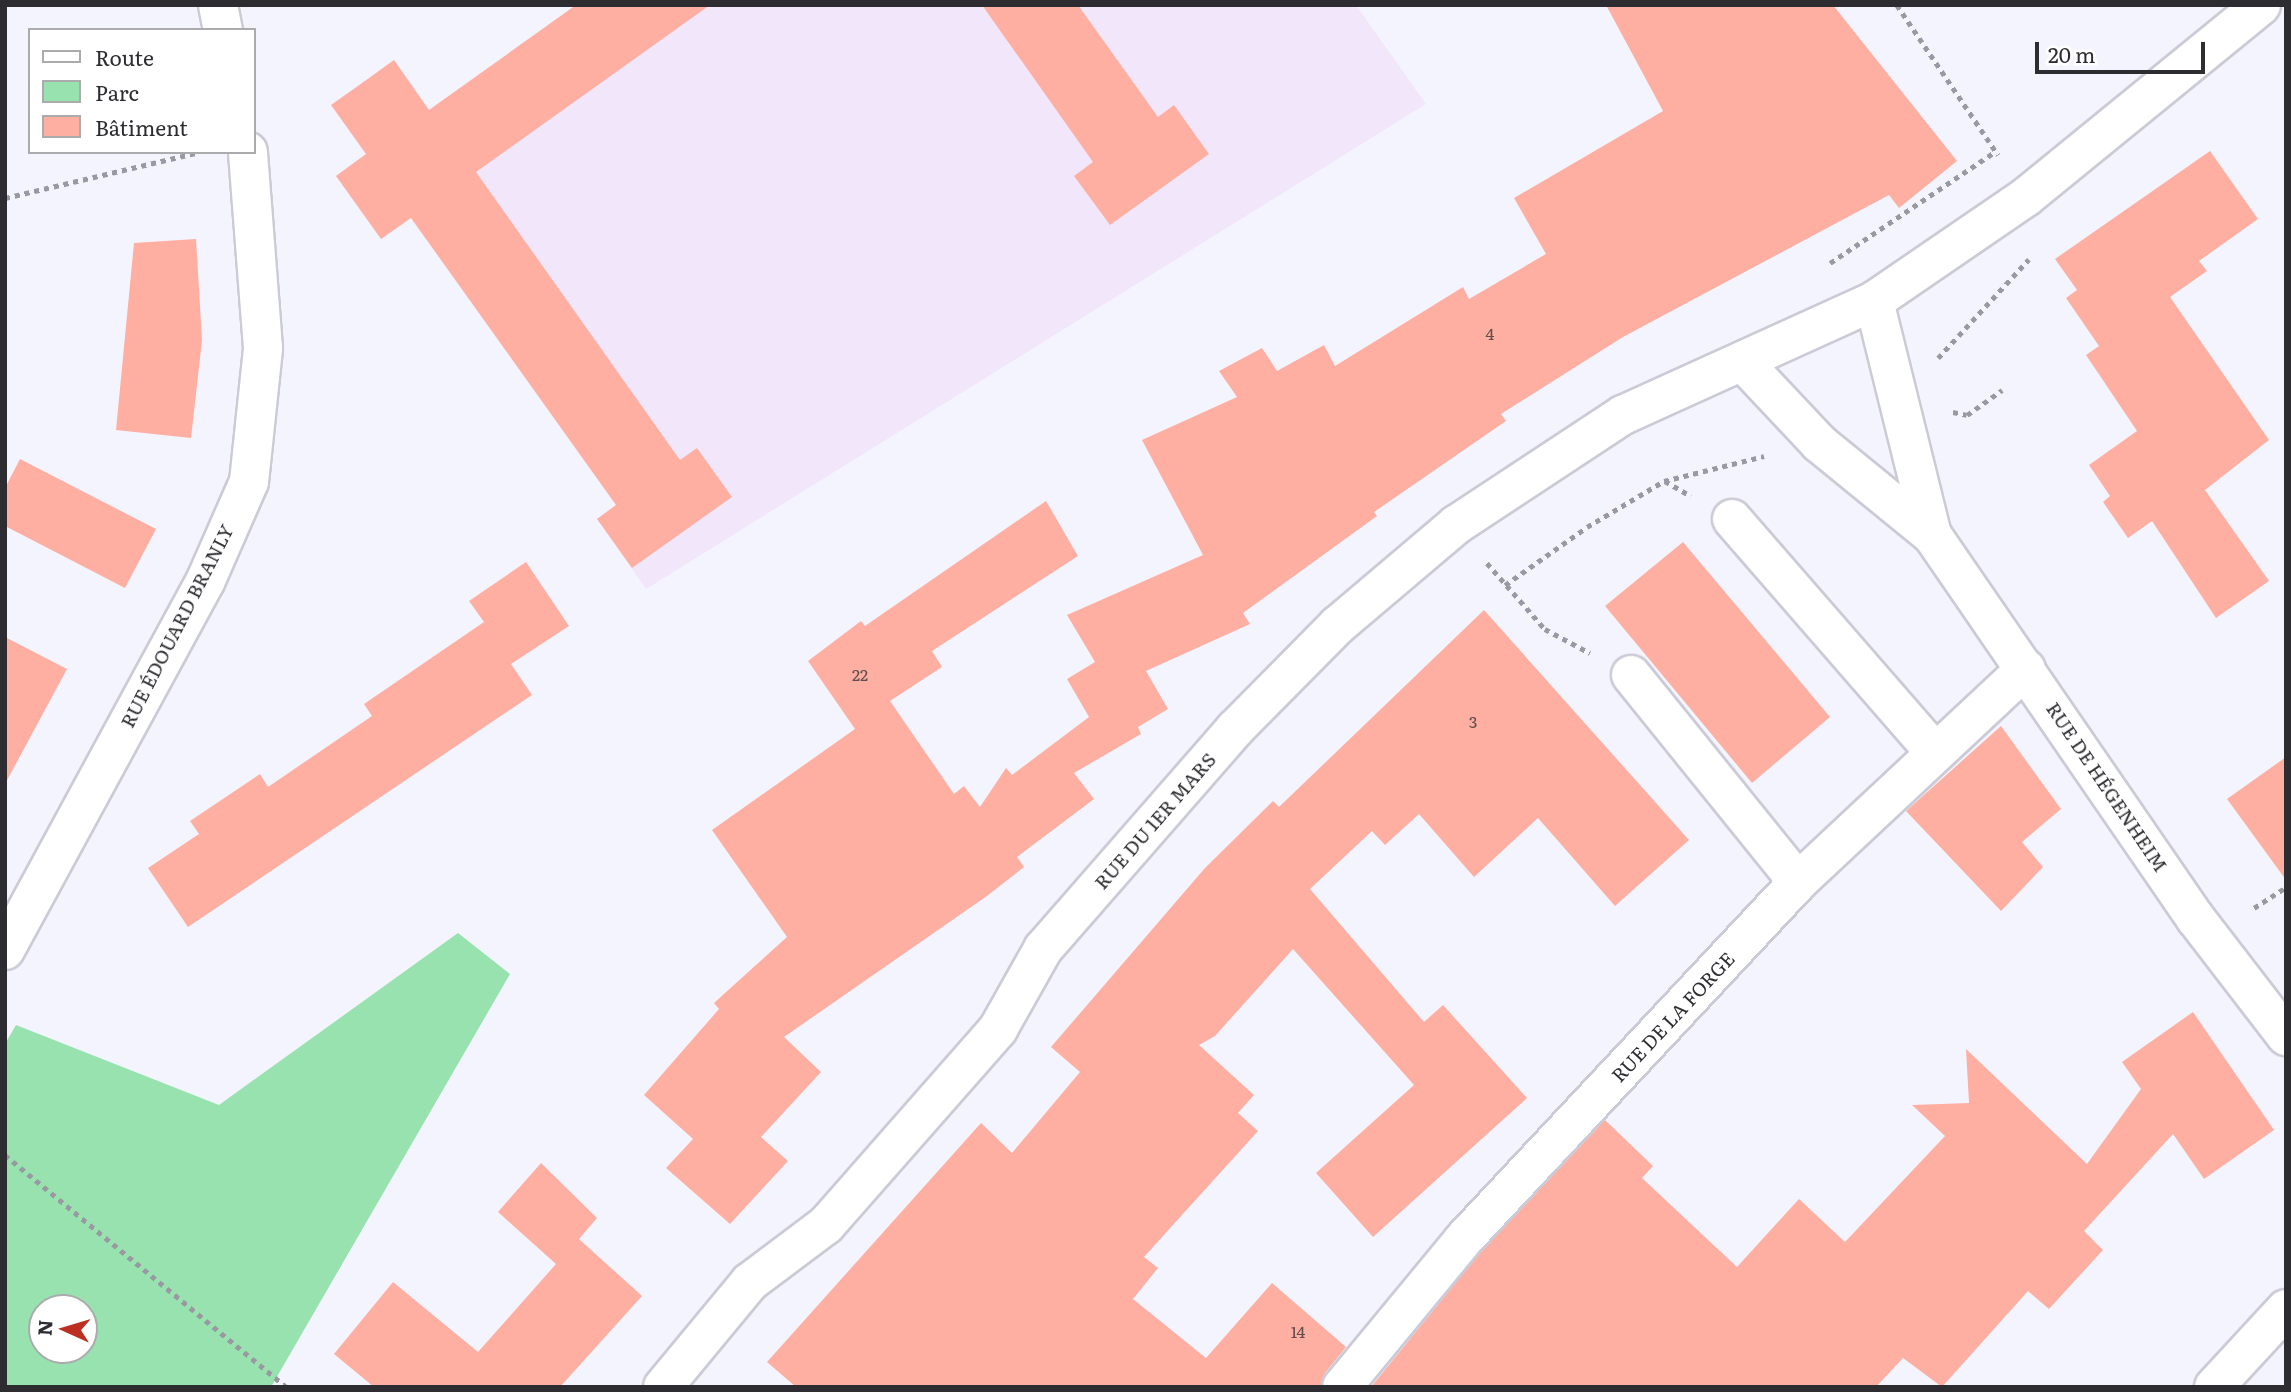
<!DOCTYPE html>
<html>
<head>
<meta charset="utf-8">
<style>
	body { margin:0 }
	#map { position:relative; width:2291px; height:1392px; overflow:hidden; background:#f4f4fe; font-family:Literata,serif }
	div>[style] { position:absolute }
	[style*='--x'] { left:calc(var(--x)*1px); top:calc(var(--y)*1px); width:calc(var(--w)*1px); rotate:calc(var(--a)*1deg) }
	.education>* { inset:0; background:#f2e6fb }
	.green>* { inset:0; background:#97e2af }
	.building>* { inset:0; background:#feafa1 }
	.path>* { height:4.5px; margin-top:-2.25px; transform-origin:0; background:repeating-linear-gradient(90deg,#9999a1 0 5px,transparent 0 10px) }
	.roads { filter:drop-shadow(2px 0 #cbcad6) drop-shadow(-2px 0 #cbcad6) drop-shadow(0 2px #cbcad6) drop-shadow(0 -2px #cbcad6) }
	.minor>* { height:38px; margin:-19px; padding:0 19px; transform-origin:19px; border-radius:19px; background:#fff }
	.major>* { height:38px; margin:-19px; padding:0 19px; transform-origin:19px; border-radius:19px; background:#fff }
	span { translate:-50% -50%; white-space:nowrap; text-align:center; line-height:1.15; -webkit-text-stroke:5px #fff; paint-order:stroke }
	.number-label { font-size:16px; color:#604d4d }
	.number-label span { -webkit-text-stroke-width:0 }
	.street-label { font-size:19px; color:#2c2c31 }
	.frame { position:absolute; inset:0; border:7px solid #2c2c31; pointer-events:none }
	.legend { position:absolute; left:28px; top:28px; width:228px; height:126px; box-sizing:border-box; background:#fff; border:2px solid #ababad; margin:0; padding:9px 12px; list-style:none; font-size:21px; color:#2c2c31 }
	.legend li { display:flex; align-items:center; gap:14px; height:35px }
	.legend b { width:35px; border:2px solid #ababad }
	.north { position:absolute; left:28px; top:1294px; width:70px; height:70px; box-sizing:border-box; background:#fff; border:2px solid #ababad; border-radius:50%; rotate:274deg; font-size:19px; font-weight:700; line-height:28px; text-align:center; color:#2c2c31 }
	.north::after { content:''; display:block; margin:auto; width:24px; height:32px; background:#bd3021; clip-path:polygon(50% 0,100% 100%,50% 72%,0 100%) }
	.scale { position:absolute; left:2035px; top:42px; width:170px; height:32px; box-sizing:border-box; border:4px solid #2c2c31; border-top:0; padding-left:9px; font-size:21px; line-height:24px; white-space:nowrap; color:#2c2c31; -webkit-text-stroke:5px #fff; paint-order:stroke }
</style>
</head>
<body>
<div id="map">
	<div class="education">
		<div style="clip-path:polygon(576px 5px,1356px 5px,1426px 104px,646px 589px,597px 519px,616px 505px,411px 218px,381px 239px,336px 176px,366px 154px,331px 105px,394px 60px,429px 110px)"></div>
	</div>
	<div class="green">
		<div style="clip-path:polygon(evenodd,458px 933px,510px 974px,271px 1387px,5px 1387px,5px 1044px,16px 1025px,219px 1105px,458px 933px,42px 1308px,84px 1308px,84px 1350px,42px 1350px,42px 1308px)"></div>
	</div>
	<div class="building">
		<div style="clip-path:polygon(576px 5px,710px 5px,476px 172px,680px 460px,697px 448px,732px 497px,632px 568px,597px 519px,616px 505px,411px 218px,381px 239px,336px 176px,366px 154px,331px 105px,365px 81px,394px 60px,429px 110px)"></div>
		<div style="clip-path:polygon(982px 5px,1078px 5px,1158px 117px,1174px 105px,1209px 154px,1110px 225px,1074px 176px,1093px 162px)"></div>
		<div style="clip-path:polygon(1606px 5px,1833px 5px,1957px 161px,1899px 208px,1889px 195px,1623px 337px,1501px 414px,1506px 421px,1374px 512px,1377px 516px,1243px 613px,1250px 624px,1146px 671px,1168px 709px,1138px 727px,1141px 734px,1074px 773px,1094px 799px,1017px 857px,1024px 867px,987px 896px,784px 1037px,821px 1072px,761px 1137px,788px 1161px,730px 1224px,666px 1168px,693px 1139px,644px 1095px,719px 1009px,714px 1003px,787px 937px,712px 830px,855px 729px,808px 661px,861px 621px,865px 626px,1046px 501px,1078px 556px,932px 651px,942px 667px,890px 701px,954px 794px,964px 786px,980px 807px,1006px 768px,1012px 775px,1089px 717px,1067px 679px,1095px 662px,1067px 615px,1203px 555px,1142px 440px,1237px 397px,1219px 371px,1262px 348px,1277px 371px,1324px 345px,1335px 366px,1463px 287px,1469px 299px,1546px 254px,1514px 198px,1663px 111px)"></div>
		<div style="clip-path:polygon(2210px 151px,2258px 219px,2199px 261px,2207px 271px,2170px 297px,2269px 440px,2205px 490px,2269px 581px,2216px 618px,2152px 521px,2128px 538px,2103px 502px,2110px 496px,2089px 465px,2137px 431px,2086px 355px,2099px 346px,2066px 298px,2077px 290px,2055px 259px)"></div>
		<div style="clip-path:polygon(196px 239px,202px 340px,191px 438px,116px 430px,134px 243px)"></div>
		<div style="clip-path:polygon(20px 459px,156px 529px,125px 588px,5px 526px,5px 488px)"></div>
		<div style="clip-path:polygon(1683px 542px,1830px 717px,1752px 783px,1605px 606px)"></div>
		<div style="clip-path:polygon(526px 562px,569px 626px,511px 664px,532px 695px,188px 927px,148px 868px,199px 834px,190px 821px,260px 774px,268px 787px,372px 716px,364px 704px,484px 622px,469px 601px)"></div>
		<div style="clip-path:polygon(1484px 610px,1689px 840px,1615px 906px,1538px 818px,1474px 877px,1419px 814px,1385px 845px,1372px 831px,1310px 889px,1424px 1022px,1443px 1005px,1527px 1098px,1373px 1237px,1316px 1173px,1414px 1085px,1293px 949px,1215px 1036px,1199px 1045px,1254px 1095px,1238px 1113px,1258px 1131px,1144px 1257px,1158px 1268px,1133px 1299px,1206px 1358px,1272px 1283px,1346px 1347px,1325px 1373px,1321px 1387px,796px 1387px,767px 1362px,981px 1123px,1012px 1153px,1080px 1072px,1051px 1047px,1205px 868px,1273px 801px,1279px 807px)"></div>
		<div style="clip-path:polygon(5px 637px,67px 669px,5px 784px)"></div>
		<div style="clip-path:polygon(2001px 726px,2061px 809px,2022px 842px,2043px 867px,2001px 911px,1906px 811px)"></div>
		<div style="clip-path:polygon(2286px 757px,2286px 880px,2227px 799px)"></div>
		<div style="clip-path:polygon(2193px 1012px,2274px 1130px,2204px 1179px,2173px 1134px,2084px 1231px,2103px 1250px,2049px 1309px,2028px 1291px,1942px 1387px,1903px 1358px,1876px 1387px,1371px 1387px,1479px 1254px,1605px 1120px,1653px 1166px,1642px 1178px,1737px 1267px,1799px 1199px,1845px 1242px,1945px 1136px,1912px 1105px,1969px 1103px,1966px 1049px,2087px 1164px,2141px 1089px,2122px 1062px)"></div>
		<div style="clip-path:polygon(541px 1163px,597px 1218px,579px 1239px,642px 1296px,560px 1387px,374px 1387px,334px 1354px,393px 1282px,478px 1352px,556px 1264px,498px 1212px)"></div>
	</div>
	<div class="path">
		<div style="--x:1897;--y:5;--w:181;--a:56"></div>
		<div style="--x:5;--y:198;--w:199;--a:-13.3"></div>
		<div style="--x:1830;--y:263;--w:200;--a:-34"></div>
		<div style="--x:1938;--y:358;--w:134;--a:-47.4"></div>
		<div style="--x:1953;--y:412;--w:14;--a:12"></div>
		<div style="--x:1967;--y:415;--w:43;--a:-35.5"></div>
		<div style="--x:1665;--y:481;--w:30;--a:30"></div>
		<div style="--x:1487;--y:563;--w:88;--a:48.7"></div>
		<div style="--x:1545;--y:629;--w:51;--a:28.1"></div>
		<div style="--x:1505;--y:585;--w:100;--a:-35.3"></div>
		<div style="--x:1587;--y:527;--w:90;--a:-30.9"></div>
		<div style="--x:1664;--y:481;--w:103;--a:-14"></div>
		<div style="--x:2254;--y:908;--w:38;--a:-33"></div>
		<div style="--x:5;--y:1155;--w:364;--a:39.5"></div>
	</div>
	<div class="roads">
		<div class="minor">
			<div style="--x:218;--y:5;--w:25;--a:79"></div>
			<div style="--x:1732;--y:519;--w:308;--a:49"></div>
			<div style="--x:1631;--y:675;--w:266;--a:51.1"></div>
			<div style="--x:5;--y:950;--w:419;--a:-61.5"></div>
			<div style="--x:205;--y:582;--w:109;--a:-66.3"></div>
			<div style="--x:249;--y:482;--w:135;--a:-84"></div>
			<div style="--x:263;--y:348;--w:197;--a:-94.4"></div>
			<div style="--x:1342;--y:1387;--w:190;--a:-50.5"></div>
			<div style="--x:1463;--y:1240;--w:490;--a:-46.9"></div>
			<div style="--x:1798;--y:882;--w:312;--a:-43.1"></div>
			<div style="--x:2214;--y:1387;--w:106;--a:-47.3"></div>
		</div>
		<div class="major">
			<div style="--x:1874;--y:301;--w:241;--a:76.1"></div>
			<div style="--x:1744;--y:363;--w:110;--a:46.8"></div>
			<div style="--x:1819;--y:443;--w:146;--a:39.2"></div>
			<div style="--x:1932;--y:535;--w:466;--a:55.5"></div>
			<div style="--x:2196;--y:919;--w:148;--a:52.4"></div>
			<div style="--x:663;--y:1387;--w:136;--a:-50.4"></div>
			<div style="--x:750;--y:1282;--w:95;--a:-36.9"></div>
			<div style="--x:826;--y:1225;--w:261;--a:-48.7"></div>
			<div style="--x:998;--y:1029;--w:92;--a:-60.6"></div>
			<div style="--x:1043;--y:949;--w:292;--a:-48.9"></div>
			<div style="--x:1235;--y:729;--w:146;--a:-45.3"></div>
			<div style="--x:1338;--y:625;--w:155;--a:-40.3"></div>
			<div style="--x:1456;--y:525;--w:200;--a:-33.4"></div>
			<div style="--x:1623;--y:415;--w:276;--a:-24.4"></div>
			<div style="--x:1874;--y:301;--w:184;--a:-34.4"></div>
			<div style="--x:2026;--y:197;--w:303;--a:-39.2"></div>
		</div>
	</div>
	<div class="number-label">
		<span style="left:1490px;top:333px">4</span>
		<span style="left:860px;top:674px">22</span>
		<span style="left:1473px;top:721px">3</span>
		<span style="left:1298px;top:1331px">14</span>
	</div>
	<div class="street-label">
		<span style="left:177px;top:626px;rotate:-63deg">RUE ÉDOUARD BRANLY</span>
		<span style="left:2107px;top:787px;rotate:56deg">RUE DE HÉGENHEIM</span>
		<span style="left:1155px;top:821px;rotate:-49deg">RUE DU 1ER MARS</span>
		<span style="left:1673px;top:1017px;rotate:-47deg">RUE DE LA FORGE</span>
	</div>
	<div class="frame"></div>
	<ul class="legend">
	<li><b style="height:9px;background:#fff"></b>Route</li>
	<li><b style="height:19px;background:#97e2af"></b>Parc</li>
	<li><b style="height:19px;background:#feafa1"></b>Bâtiment</li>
	</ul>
	<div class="north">N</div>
	<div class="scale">20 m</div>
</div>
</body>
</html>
